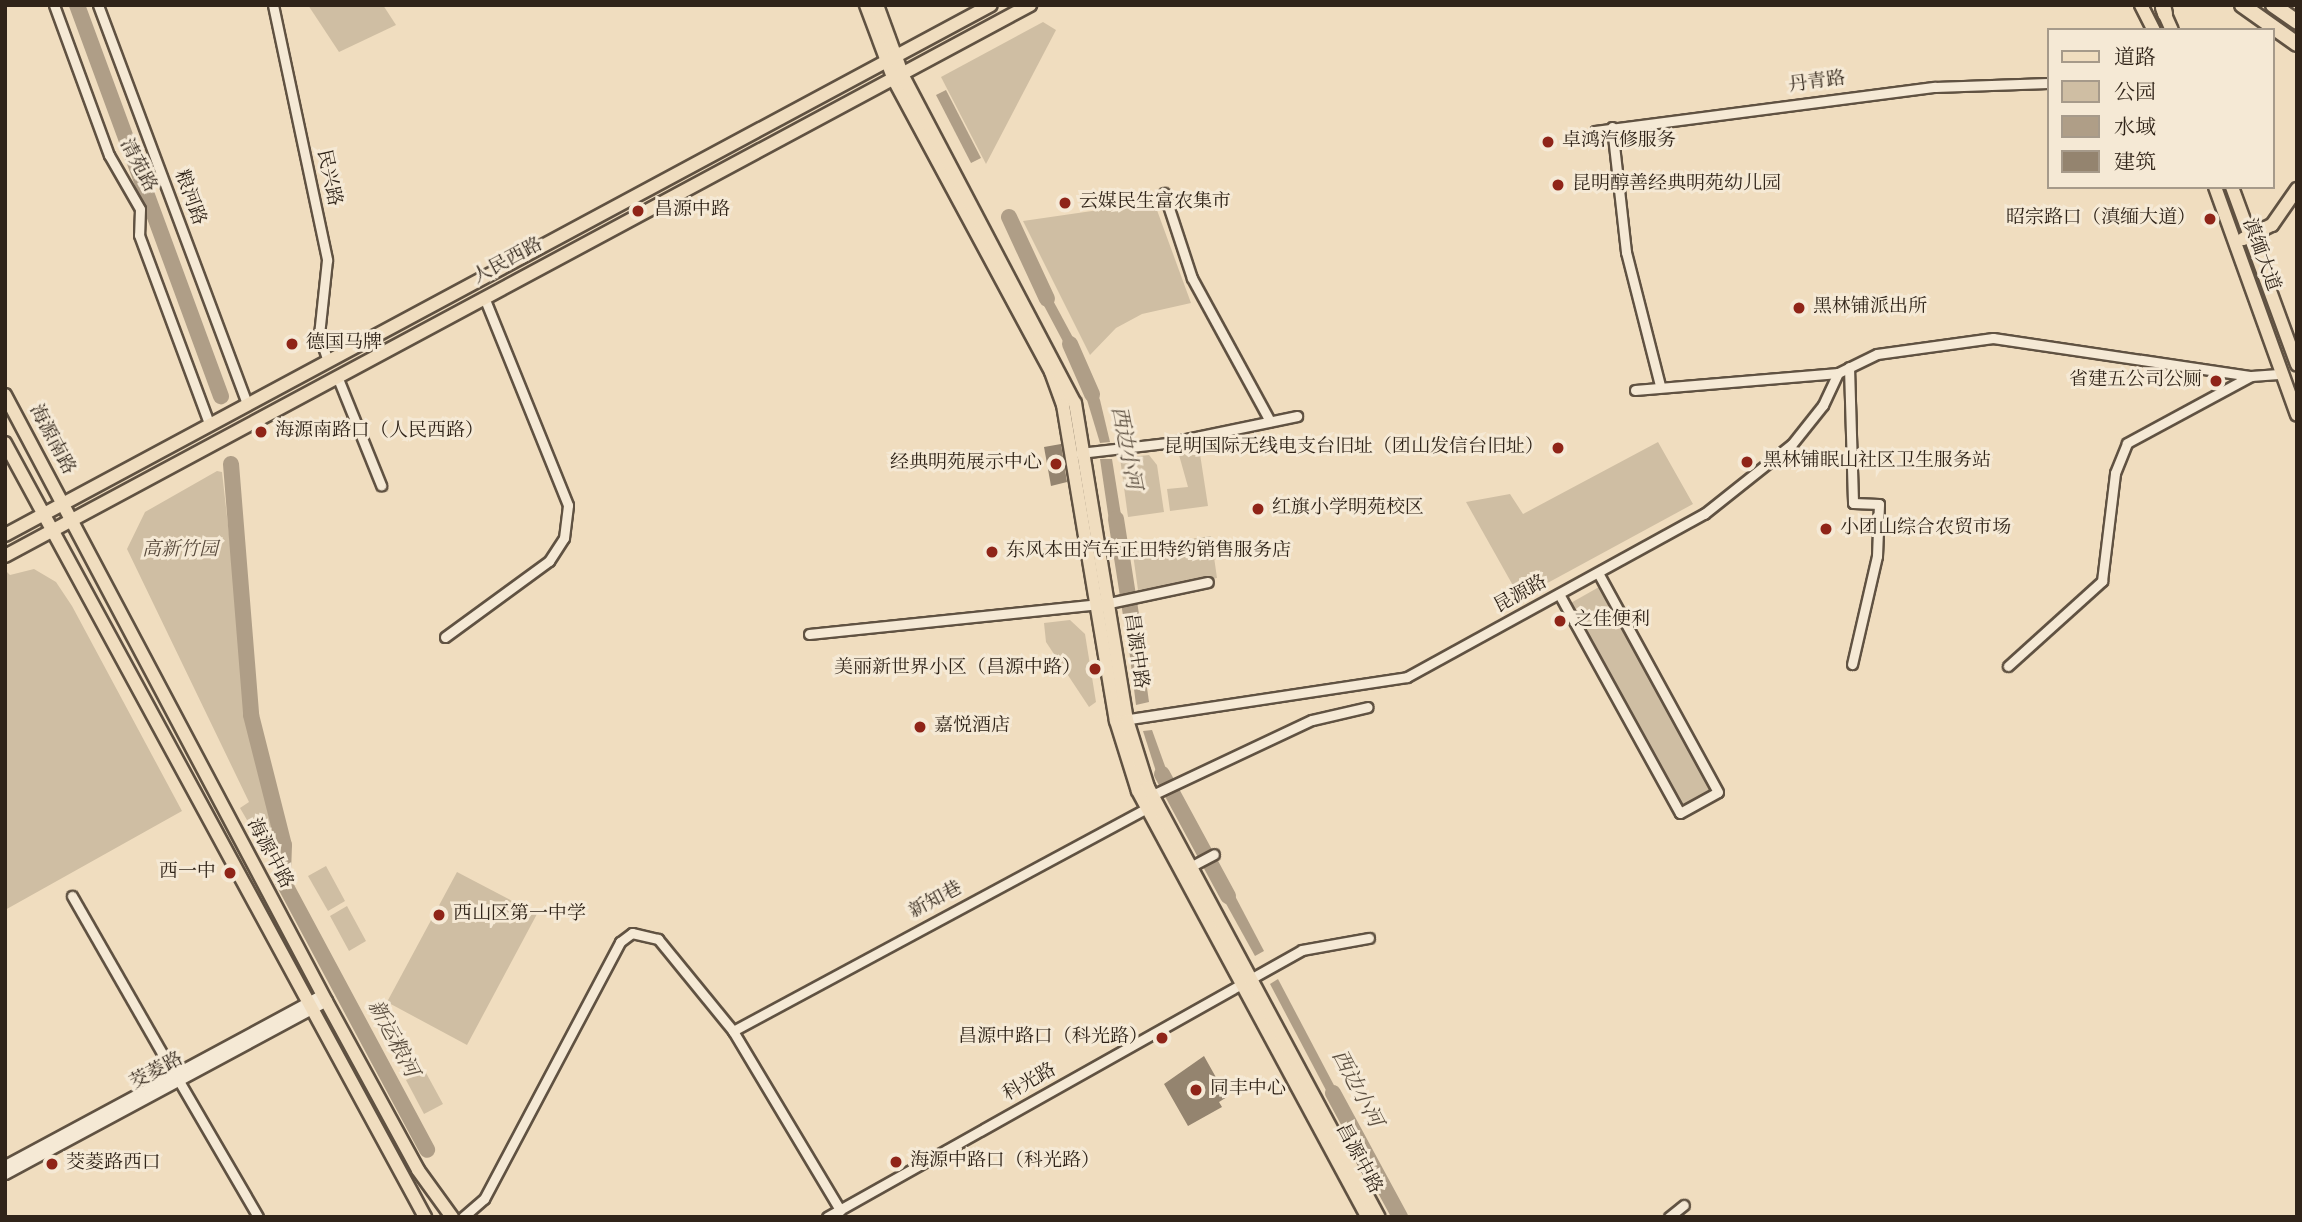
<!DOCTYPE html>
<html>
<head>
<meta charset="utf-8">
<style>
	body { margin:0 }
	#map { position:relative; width:2302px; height:1222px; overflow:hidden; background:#f0ddbf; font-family:Vollkorn,"Noto Serif SC",serif }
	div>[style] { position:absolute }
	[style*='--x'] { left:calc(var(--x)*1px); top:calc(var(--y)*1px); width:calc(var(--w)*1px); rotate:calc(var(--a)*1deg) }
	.green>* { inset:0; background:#cfbea3 }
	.water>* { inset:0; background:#af9e87 }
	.river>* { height:16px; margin:-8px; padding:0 8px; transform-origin:8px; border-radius:8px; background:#af9e87 }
	.building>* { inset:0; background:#94846f }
	.roads { filter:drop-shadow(2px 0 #605242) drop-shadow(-2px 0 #605242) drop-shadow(0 2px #605242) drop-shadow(0 -2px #605242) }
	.minor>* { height:9px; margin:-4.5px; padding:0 4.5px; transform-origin:4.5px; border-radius:4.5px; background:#f5e9d5 }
	.major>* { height:12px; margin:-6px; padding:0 6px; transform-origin:6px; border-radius:6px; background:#f0ddbf }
	.highway>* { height:14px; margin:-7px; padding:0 7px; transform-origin:7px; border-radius:7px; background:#f0ddbf }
	.dots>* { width:19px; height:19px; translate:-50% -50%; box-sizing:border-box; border:4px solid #f5e9d5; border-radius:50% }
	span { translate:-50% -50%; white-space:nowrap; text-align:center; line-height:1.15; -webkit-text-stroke:6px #f5e9d5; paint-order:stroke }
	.street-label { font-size:19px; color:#302419 }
	.poi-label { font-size:19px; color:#302419 }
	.left { translate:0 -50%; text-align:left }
	.right { translate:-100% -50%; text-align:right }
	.park-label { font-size:19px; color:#584a3c; font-style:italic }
	.water-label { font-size:21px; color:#5c4f40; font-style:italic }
	.frame { position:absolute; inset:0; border:7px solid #302419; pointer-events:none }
	.legend { position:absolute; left:2047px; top:28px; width:228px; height:161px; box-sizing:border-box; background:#f5e9d5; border:2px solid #a69a8a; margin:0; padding:9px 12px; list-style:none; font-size:21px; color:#302419 }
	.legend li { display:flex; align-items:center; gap:14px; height:35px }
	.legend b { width:35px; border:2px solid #a69a8a }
</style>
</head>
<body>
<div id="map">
	<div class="green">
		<div style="clip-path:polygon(308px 5px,383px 5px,396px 25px,339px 52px)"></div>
		<div style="clip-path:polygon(1043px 22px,1056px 30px,986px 164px,941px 77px)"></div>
		<div style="clip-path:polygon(1154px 202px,1191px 303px,1142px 314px,1116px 328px,1090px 355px,1023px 221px)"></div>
		<div style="clip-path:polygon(1658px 442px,1693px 504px,1520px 598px,1466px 502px,1510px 494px,1523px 514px)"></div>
		<div style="clip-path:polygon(1186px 448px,1200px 454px,1208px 506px,1170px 511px,1167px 489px,1188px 487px,1179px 455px)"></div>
		<div style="clip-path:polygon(1149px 455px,1157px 465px,1164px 512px,1128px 517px,1120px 458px)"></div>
		<div style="clip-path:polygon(217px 471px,222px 472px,250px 721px,278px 837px,261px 844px,240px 808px,249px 802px,127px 549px,145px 512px)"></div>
		<div style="clip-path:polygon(1211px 536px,1217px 578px,1138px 590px,1132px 547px)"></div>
		<div style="clip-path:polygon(34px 569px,56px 582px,72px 606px,182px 811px,5px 910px,5px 570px,10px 575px)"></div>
		<div style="clip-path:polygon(1599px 587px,1711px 791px,1681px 807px,1569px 604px)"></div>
		<div style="clip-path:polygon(1070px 620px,1085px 634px,1096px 702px,1089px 707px,1046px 642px,1044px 623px)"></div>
		<div style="clip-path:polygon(326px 866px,345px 901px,328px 911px,308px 876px)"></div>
		<div style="clip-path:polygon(457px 872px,537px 914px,467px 1045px,387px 1002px)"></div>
		<div style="clip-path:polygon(347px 906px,366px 941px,349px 951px,330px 916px)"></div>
		<div style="clip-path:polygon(425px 1071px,443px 1104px,424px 1114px,406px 1080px)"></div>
	</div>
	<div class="water">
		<div style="clip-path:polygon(946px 90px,981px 158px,971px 163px,936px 95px)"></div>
		<div style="clip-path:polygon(1014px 214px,1036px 265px,1026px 270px,1005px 219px)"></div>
		<div style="clip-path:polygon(1042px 280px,1084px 358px,1075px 364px,1033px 285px)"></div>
		<div style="clip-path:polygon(1090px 374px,1100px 400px,1110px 442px,1100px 443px,1081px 380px)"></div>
		<div style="clip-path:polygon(1100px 459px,1112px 459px,1125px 540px,1112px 541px)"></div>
		<div style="clip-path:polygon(1127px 550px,1134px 594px,1121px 596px,1115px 552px)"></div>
		<div style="clip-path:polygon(1124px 609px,1136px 609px,1149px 702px,1136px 705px)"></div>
		<div style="clip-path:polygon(1152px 730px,1170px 780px,1160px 784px,1143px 731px)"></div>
		<div style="clip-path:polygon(1175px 793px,1205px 846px,1196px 851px,1166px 796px)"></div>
		<div style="clip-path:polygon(1224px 875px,1264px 951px,1255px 956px,1214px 882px)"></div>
		<div style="clip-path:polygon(1278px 979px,1346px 1108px,1338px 1113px,1270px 984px)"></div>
		<div style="clip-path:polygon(1353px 1122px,1382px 1172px,1375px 1177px,1345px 1127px)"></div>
	</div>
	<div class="river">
		<div style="--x:77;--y:5;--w:417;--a:69.8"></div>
		<div style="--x:1009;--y:217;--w:90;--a:65.1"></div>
		<div style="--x:1070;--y:344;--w:55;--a:66.3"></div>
		<div style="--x:231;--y:464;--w:252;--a:85.4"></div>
		<div style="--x:251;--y:715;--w:134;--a:75.8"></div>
		<div style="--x:284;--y:845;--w:36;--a:92"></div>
		<div style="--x:283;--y:881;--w:305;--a:61.8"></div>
		<div style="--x:1116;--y:519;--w:110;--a:81.1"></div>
		<div style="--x:1162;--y:774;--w:139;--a:61.6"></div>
		<div style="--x:1333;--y:1093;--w:141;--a:61.6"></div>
	</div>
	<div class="building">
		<div style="clip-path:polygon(1061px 444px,1067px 482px,1051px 486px,1044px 447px)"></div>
		<div style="clip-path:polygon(1204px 1056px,1227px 1097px,1219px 1102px,1222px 1107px,1188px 1126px,1164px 1084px)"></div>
	</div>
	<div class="roads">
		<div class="minor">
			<div style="--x:54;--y:5;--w:160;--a:69.9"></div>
			<div style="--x:109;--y:155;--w:62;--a:60.1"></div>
			<div style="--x:140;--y:209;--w:26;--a:92"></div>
			<div style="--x:139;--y:235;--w:201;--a:69.6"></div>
			<div style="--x:98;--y:5;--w:425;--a:69.5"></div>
			<div style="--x:273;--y:5;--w:261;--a:78"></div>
			<div style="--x:327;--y:260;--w:75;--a:96.1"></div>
			<div style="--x:319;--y:335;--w:24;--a:71"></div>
			<div style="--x:1612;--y:127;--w:126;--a:83.6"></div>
			<div style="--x:1626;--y:252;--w:137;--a:75.7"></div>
			<div style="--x:1595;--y:131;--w:343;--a:-7.4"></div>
			<div style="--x:1935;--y:87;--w:113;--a:-2"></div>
			<div style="--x:1164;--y:193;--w:89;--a:71.8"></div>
			<div style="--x:1192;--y:278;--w:163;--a:61.4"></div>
			<div style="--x:1849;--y:367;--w:136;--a:88.3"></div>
			<div style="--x:1853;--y:503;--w:26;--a:2"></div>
			<div style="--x:1879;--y:504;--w:52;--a:92.2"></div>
			<div style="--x:1877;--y:556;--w:111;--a:103"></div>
			<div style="--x:337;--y:376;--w:118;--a:68"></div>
			<div style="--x:1635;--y:390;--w:204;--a:-4.8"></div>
			<div style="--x:1838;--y:373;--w:43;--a:-26"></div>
			<div style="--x:1877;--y:354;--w:117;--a:-7.9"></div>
			<div style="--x:1993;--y:338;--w:261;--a:8.4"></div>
			<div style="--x:2251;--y:376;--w:31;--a:-4"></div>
			<div style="--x:1080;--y:453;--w:88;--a:-6.6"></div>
			<div style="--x:1167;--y:443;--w:133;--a:-11.7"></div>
			<div style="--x:1559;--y:594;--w:250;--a:61.1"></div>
			<div style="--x:1680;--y:813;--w:43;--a:-28.9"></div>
			<div style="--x:1718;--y:792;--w:250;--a:-118.7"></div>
			<div style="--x:809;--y:634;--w:302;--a:-5.9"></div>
			<div style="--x:1109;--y:603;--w:101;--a:-12"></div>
			<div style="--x:445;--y:637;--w:129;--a:-36.2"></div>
			<div style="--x:549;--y:561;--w:27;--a:-57"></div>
			<div style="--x:564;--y:538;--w:33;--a:-83"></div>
			<div style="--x:568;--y:505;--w:224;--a:-112"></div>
			<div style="--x:2008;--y:666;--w:127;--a:-42.1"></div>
			<div style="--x:2102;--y:581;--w:109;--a:-83.1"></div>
			<div style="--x:2115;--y:473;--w:32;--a:-68"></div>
			<div style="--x:2127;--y:443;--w:139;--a:-28.4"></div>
			<div style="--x:1123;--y:720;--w:287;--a:-8.6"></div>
			<div style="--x:1407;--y:677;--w:339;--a:-28.8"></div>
			<div style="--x:1704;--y:514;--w:112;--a:-38.5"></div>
			<div style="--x:1792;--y:444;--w:50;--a:-51.5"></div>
			<div style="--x:1823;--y:405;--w:35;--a:-65"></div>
			<div style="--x:1148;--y:797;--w:181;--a:-25.2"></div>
			<div style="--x:1312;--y:720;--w:57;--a:-13.1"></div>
			<div style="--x:1190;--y:867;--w:27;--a:-28"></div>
			<div style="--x:72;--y:896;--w:205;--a:60.2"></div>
			<div style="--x:733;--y:1031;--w:474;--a:-28.3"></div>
			<div style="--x:179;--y:1081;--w:157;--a:59.8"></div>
			<div style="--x:5;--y:1165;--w:360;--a:-28.3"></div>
			<div style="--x:5;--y:1174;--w:365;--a:-28.3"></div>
			<div style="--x:463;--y:1217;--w:28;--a:-41"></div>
			<div style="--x:484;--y:1199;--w:291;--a:-62.1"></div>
			<div style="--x:620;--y:942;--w:15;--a:-37"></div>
			<div style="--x:632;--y:933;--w:27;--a:13"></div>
			<div style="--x:658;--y:939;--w:119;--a:50.8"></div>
			<div style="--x:733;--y:1031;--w:209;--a:59.1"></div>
			<div style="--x:827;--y:1217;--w:545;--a:-29.34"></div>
			<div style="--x:1302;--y:950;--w:68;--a:-10.2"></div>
			<div style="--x:1669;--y:1217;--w:19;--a:-39"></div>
		</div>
		<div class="major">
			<div style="--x:866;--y:5;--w:80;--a:69.5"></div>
			<div style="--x:894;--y:80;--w:332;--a:61.7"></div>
			<div style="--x:1051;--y:372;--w:35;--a:70"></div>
			<div style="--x:1063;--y:405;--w:320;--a:80.5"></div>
			<div style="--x:1116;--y:721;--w:73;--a:72.6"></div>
			<div style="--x:1138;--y:791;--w:484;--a:61.7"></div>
			<div style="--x:877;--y:5;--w:76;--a:69.9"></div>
			<div style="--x:903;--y:76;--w:369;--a:62.3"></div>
			<div style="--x:1075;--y:403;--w:321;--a:80.7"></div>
			<div style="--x:1127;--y:720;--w:70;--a:72.6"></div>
			<div style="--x:1148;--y:787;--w:488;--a:61.8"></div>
			<div style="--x:2141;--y:5;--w:28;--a:63"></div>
			<div style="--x:2162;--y:8;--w:24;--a:66"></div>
			<div style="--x:2215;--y:187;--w:242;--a:70.2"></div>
			<div style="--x:2232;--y:187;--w:189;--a:69.9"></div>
			<div style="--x:2243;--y:239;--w:32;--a:-26"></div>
			<div style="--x:2272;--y:225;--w:44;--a:-55.2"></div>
			<div style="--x:5;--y:395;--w:686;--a:62.09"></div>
			<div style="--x:326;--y:1001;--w:192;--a:61.4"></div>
			<div style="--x:418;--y:1170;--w:58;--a:54.1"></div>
			<div style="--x:5;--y:443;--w:881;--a:61.51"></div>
			<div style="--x:5;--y:535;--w:1119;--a:-28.26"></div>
			<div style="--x:5;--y:556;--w:1164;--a:-28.26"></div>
		</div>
		<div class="highway">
			<div style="--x:2163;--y:5;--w:9;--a:77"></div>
			<div style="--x:2242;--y:5;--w:67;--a:35.3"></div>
			<div style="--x:2273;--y:5;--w:29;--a:35"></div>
		</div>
	</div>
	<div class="dots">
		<div style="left:1548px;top:142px;background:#8f2418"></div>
		<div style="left:1558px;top:185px;background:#8f2418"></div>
		<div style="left:1065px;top:203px;background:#8f2418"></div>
		<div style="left:638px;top:211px;background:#8f2418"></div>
		<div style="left:2210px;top:219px;background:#8f2418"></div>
		<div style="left:1799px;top:308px;background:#8f2418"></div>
		<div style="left:292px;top:344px;background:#8f2418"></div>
		<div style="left:2216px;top:381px;background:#8f2418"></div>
		<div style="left:261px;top:432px;background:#8f2418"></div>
		<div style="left:1558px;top:448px;background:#8f2418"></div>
		<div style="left:1747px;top:462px;background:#8f2418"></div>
		<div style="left:1056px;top:464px;background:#8f2418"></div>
		<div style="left:1258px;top:509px;background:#8f2418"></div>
		<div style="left:1826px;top:529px;background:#8f2418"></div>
		<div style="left:992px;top:552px;background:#8f2418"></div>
		<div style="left:1560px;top:621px;background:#8f2418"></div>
		<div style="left:1095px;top:669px;background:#8f2418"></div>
		<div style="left:920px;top:727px;background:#8f2418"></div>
		<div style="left:230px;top:873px;background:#8f2418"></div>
		<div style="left:439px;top:915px;background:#8f2418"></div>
		<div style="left:1162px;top:1038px;background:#8f2418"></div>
		<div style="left:1196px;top:1090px;background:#8f2418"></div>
		<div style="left:896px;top:1162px;background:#8f2418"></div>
		<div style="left:52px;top:1164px;background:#8f2418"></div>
	</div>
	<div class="street-label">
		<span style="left:1817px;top:83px;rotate:-7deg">丹青路</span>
		<span style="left:137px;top:166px;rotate:62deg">清苑路</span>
		<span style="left:328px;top:178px;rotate:78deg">民兴路</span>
		<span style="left:189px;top:198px;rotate:70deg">粮河路</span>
		<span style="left:2260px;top:255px;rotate:70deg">滇缅大道</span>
		<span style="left:508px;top:262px;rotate:-28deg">人民西路</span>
		<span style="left:51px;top:440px;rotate:62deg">海源南路</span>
		<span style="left:1521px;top:595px;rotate:-29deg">昆源路</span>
		<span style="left:1135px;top:651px;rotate:82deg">昌源中路</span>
		<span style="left:269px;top:854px;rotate:62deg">海源中路</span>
		<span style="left:936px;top:901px;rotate:-28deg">新知巷</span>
		<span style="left:157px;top:1072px;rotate:-28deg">茭菱路</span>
		<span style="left:1030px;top:1083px;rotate:-29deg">科光路</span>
		<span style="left:1358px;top:1159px;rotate:62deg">昌源中路</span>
	</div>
	<div class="poi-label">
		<span class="left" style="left:1562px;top:142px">卓鸿汽修服务</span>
		<span class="left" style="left:1572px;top:185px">昆明醇善经典明苑幼儿园</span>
		<span class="left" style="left:1079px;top:203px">云媒民生富农集市</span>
		<span class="left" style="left:654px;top:211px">昌源中路</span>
		<span class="right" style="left:2196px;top:219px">昭宗路口（滇缅大道）</span>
		<span class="left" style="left:1813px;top:308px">黑林铺派出所</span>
		<span class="left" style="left:306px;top:344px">德国马牌</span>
		<span class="right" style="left:2202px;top:381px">省建五公司公厕</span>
		<span class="left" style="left:275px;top:432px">海源南路口（人民西路）</span>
		<span class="right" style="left:1544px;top:448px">昆明国际无线电支台旧址（团山发信台旧址）</span>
		<span class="left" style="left:1763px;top:462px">黑林铺眠山社区卫生服务站</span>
		<span class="right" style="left:1042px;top:464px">经典明苑展示中心</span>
		<span class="left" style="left:1272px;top:509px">红旗小学明苑校区</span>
		<span class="left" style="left:1840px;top:529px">小团山综合农贸市场</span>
		<span class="left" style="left:1006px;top:552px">东风本田汽车正田特约销售服务店</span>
		<span class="left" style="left:1574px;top:621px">之佳便利</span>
		<span class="right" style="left:1081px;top:669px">美丽新世界小区（昌源中路）</span>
		<span class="left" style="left:934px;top:727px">嘉悦酒店</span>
		<span class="right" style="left:216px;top:873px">西一中</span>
		<span class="left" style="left:453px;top:915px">西山区第一中学</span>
		<span class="right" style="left:1148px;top:1038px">昌源中路口（科光路）</span>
		<span class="left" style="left:1210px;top:1090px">同丰中心</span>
		<span class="left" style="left:910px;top:1162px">海源中路口（科光路）</span>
		<span class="left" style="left:66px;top:1164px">茭菱路西口</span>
	</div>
	<div class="park-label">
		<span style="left:180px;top:551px">高新竹园</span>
	</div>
	<div class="water-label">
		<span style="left:1125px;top:448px;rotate:79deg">西边小河</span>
		<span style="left:392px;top:1039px;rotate:62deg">新运粮河</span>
		<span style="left:1356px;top:1089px;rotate:62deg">西边小河</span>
	</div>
	<div class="frame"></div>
	<ul class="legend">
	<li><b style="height:9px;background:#f0ddbf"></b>道路</li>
	<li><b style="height:19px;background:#cfbea3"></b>公园</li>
	<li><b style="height:19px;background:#af9e87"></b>水域</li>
	<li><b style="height:19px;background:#94846f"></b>建筑</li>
	</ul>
</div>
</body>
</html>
